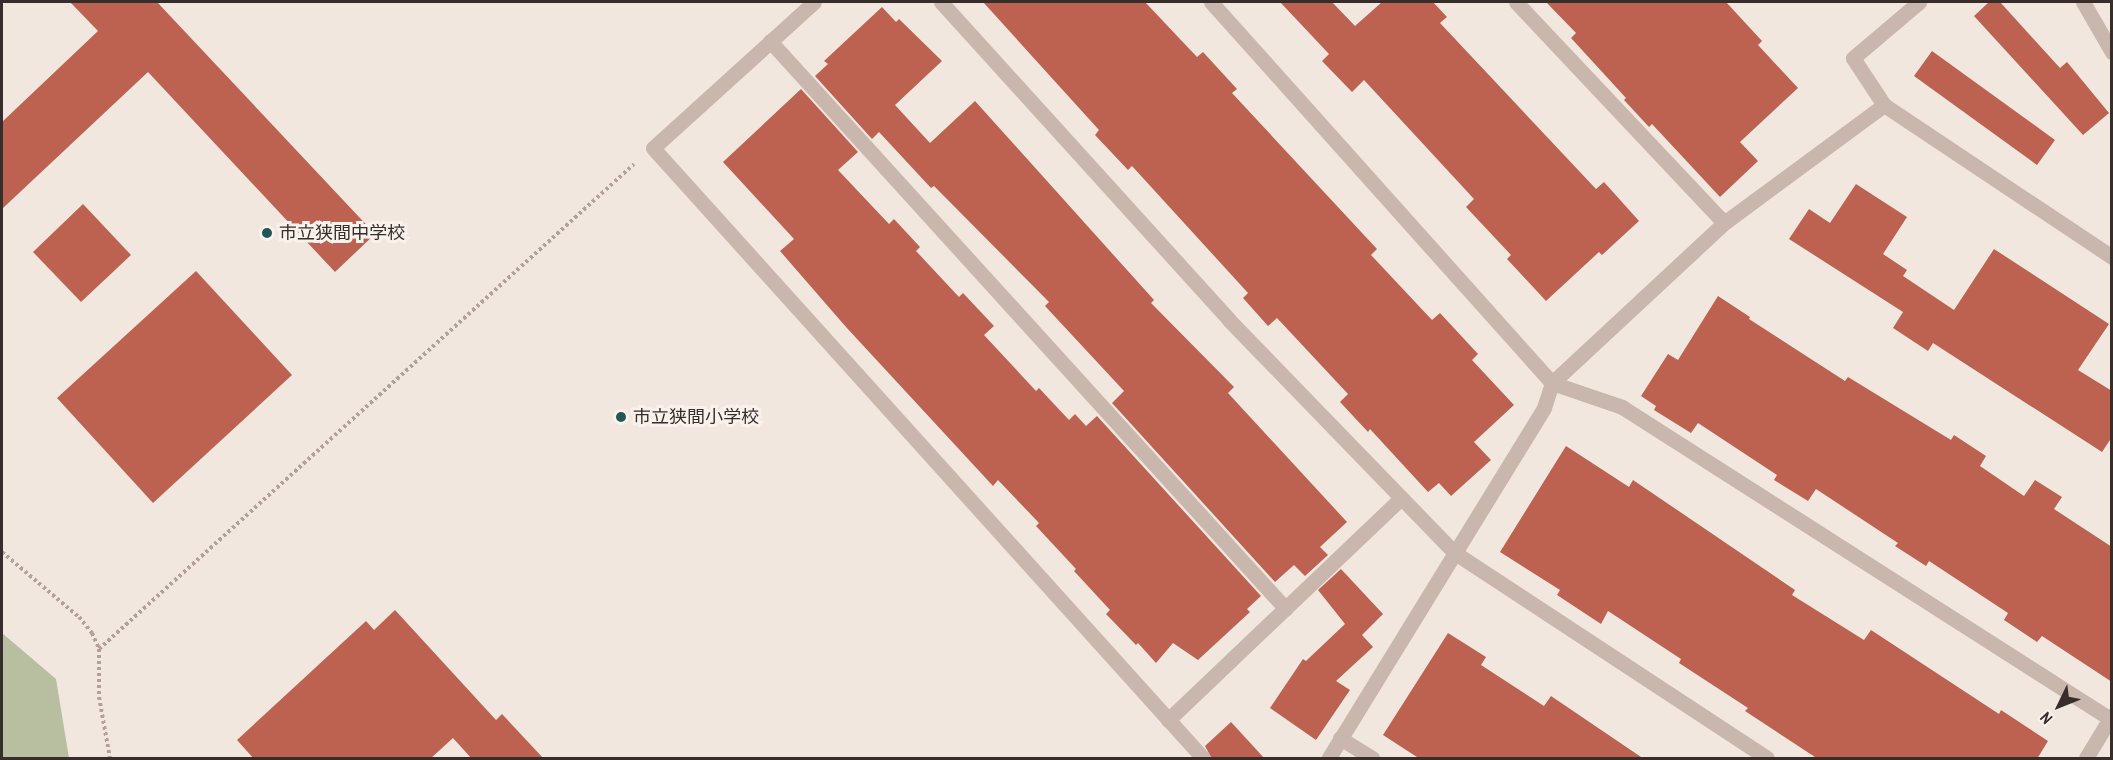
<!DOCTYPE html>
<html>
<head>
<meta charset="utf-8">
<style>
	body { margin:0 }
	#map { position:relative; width:2113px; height:760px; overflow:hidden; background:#f1e7df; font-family:"Archivo Narrow","Noto Sans JP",sans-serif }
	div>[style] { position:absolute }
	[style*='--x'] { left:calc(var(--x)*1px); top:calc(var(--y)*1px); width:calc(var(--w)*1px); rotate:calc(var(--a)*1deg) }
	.green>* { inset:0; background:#b8bfa0 }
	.building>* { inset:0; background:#bd6251 }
	.path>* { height:4px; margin-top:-2px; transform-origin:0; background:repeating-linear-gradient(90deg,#b4a096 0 3px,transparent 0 6px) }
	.minor>* { height:15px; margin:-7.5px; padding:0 7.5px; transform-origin:7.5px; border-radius:7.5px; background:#c9b6ac }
	.tertiary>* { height:15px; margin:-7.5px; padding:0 7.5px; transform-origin:7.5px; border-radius:7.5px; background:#c9b6ac }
	.dots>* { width:16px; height:16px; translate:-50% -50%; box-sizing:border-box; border:3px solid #f9f2ec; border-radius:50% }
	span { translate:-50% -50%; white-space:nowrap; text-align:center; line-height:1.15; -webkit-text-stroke:6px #f9f2ec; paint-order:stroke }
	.poi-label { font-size:18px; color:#372d2a }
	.left { translate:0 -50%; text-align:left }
	.frame { position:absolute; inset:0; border:3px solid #372d2a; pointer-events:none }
	.north { position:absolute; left:2029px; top:676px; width:60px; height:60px; -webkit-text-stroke:4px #f9f2ec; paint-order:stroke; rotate:227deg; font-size:16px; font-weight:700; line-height:24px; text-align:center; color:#372d2a }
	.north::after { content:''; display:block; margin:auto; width:21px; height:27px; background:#372d2a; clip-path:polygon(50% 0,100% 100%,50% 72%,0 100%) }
</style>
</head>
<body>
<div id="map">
	<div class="green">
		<div style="clip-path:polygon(2px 633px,56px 679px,69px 758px,2px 758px)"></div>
	</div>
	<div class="building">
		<div style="clip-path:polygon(70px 2px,157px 2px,375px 234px,335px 272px,148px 72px,2px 209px,2px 122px,98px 31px)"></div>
		<div style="clip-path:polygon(983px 2px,1145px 2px,1197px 57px,1203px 52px,1237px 89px,1232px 93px,1377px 249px,1371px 255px,1432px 320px,1440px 313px,1478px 354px,1472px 360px,1514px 405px,1474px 442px,1491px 460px,1451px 496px,1439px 483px,1428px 492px,1370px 429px,1368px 432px,1340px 402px,1348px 394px,1277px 318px,1268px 326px,1243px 298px,1248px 293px,1132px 166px,1128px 170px,1095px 135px,1099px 130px)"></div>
		<div style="clip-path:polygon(1280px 2px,1332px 2px,1355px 26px,1382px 2px,1433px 2px,1447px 17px,1440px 23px,1596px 189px,1604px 182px,1639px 221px,1602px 255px,1599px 252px,1546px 301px,1507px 259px,1511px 255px,1466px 207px,1474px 199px,1364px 80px,1352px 92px,1322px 61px,1329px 54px)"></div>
		<div style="clip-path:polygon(1546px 2px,1726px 2px,1762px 41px,1758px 45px,1798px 88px,1740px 142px,1758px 161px,1720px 197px,1652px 124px,1649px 127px,1624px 100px,1626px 98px,1571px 38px,1576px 33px)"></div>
		<div style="clip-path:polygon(1989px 2px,2000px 2px,2060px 68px,2067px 62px,2109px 113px,2083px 135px,1974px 16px)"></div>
		<div style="clip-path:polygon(882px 7px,896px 22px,899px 19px,942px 61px,895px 105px,930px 143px,975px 101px,1154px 300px,1151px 303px,1234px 387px,1228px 393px,1347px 522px,1320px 547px,1328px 555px,1305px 576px,1294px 565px,1275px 582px,1112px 403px,1124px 391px,1045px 306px,1049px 302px,934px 186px,931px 188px,879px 132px,872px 139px,815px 76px,828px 64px,824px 61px)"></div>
		<div style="clip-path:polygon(1932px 51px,2055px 140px,2037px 165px,1914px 76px)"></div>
		<div style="clip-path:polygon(801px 89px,858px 152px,838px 170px,889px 224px,894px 219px,920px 247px,916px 251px,959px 297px,963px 293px,994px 326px,984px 335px,1036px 391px,1039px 388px,1069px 420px,1075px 414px,1086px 426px,1097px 416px,1261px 596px,1247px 609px,1250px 612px,1198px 660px,1173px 643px,1156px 663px,1138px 643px,1136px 645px,1106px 614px,1110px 610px,1074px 571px,1076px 569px,1036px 526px,1039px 523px,998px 480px,993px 486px,846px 327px,780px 251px,794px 239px,723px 162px)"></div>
		<div style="clip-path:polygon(1856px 184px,1907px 217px,1883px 254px,1907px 270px,1903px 276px,1954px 310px,1994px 249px,2109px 324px,2078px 370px,2112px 391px,2112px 437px,2102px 452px,1933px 343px,1928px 351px,1893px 328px,1903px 312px,1789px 239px,1809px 209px,1830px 223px)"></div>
		<div style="clip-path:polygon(83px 204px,131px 255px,81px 302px,33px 252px)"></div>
		<div style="clip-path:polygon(196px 271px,292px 375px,153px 503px,57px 398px)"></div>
		<div style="clip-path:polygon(1718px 296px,1750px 317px,1749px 319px,1845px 381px,1848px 377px,1951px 440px,1954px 435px,1986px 456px,1980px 466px,2024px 496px,2035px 480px,2062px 497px,2054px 509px,2112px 547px,2112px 682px,2042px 636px,2037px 642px,2004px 620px,2008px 613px,1929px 561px,1926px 566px,1895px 546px,1898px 543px,1816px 489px,1808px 501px,1774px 480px,1777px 475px,1698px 423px,1691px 433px,1654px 410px,1656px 406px,1641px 396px,1668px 354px,1678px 360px)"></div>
		<div style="clip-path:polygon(1566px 446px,1629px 487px,1633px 480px,1795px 590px,1792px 595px,1864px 640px,1871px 630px,1999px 714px,2001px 710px,2048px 741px,2037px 759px,1818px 759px,1745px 711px,1748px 708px,1679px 663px,1681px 659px,1608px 611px,1601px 624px,1557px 595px,1560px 590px,1500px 552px)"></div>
		<div style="clip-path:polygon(1341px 569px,1383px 614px,1362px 635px,1373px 647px,1336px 681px,1350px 690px,1316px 740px,1270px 708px,1303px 659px,1306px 661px,1345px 624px,1318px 590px)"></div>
		<div style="clip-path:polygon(395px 610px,496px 720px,502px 714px,544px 759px,472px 759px,453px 738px,430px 759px,254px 759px,237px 740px,366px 621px,374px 630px)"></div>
		<div style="clip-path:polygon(1448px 633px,1486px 657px,1481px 665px,1544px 706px,1551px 696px,1644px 759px,1420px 759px,1383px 735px)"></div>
		<div style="clip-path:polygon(1231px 722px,1265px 759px,1212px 759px,1205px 746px)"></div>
	</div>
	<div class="path">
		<div style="--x:2;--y:552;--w:101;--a:40.2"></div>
		<div style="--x:79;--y:617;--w:21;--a:51"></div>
		<div style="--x:92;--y:633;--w:17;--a:66"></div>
		<div style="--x:99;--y:649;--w:48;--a:90"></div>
		<div style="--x:99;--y:697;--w:62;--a:79.8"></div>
		<div style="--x:99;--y:649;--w:722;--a:-42.19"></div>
	</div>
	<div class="minor">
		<div style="--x:814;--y:2;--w:217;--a:137.8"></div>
		<div style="--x:653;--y:148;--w:821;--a:47.96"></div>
		<div style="--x:1211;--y:2;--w:511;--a:48.17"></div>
		<div style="--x:1552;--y:383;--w:26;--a:108"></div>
		<div style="--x:1544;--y:408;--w:411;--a:121.6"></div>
		<div style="--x:1516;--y:2;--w:303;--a:46.7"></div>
		<div style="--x:2083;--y:2;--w:58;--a:59.9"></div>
		<div style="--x:770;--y:41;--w:767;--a:47.75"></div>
		<div style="--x:1884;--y:105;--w:56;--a:-123.4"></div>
		<div style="--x:1853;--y:58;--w:87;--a:-40.3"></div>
		<div style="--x:2112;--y:257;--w:274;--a:-146.3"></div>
		<div style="--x:1884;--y:105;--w:199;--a:143.6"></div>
		<div style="--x:1724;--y:223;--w:235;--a:137.1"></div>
		<div style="--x:1552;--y:383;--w:74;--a:18.9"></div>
		<div style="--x:1622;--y:407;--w:581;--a:32.57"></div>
		<div style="--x:1168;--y:720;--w:322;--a:-43.6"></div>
		<div style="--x:1340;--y:738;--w:38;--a:32"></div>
		<div style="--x:2086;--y:758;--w:50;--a:-58.8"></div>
	</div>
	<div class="tertiary">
		<div style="--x:941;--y:2;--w:429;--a:47.8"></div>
		<div style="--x:1229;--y:320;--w:325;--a:45.9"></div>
		<div style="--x:1455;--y:553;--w:373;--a:33.3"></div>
	</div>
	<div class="dots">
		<div style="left:267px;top:233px;background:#235655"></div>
		<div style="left:621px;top:417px;background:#235655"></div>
	</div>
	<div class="poi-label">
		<span class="left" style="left:279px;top:233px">市立狭間中学校</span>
		<span class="left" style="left:633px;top:417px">市立狭間小学校</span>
	</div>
	<div class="frame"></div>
	<div class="north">N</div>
</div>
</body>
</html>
